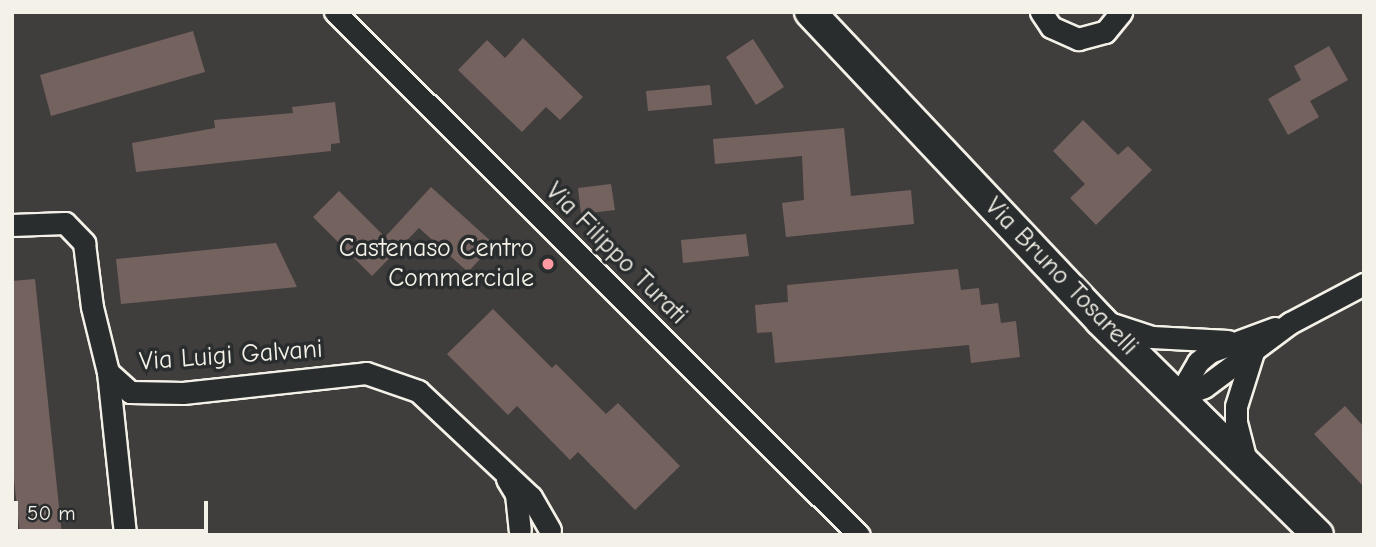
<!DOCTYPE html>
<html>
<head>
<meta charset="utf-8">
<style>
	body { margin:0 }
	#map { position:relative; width:1376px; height:547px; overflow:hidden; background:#403d3d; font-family:"Comic Neue",sans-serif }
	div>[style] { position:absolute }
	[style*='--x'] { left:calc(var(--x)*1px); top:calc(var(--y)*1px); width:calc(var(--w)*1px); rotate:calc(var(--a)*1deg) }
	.building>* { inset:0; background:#74625f }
	.roads { filter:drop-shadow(2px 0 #f4f1e8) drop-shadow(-2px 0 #f4f1e8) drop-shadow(0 2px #f4f1e8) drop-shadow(0 -2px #f4f1e8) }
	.street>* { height:21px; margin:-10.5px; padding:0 10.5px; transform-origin:10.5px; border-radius:10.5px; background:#2a2d2e }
	.secondary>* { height:30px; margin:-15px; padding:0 15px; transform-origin:15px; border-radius:15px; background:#2a2d2e }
	.dots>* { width:19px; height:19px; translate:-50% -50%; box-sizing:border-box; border:4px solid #2a2d2e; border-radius:50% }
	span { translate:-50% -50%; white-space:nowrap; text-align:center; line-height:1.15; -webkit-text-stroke:7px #2a2d2e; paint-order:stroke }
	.poi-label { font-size:26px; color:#f4f1e8 }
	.right { translate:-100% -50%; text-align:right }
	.street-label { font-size:26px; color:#f4f1e8 }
	.frame { position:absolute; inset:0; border:14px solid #f4f1e8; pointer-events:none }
	.scale { position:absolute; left:14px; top:501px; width:194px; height:32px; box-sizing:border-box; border:4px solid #f4f1e8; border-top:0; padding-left:9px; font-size:21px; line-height:24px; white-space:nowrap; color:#f4f1e8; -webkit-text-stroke:5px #2a2d2e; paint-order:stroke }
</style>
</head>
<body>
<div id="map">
	<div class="building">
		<div style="clip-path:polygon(193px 31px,205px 72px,51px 116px,40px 75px)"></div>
		<div style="clip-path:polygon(523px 38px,583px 97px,560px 120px,546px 107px,522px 132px,458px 70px,487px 40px,505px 58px)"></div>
		<div style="clip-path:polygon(753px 39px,784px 87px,756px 105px,726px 57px)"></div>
		<div style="clip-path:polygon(1329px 46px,1348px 80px,1310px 101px,1319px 117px,1288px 135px,1268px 99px,1301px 80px,1294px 66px)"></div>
		<div style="clip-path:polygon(710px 85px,712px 105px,648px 111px,646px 91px)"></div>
		<div style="clip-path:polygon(335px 102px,340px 143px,331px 144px,331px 151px,136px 172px,132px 143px,215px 128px,214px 120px,293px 113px,292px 107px)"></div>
		<div style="clip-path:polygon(1083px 120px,1118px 155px,1128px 146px,1152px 170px,1096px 225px,1070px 198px,1085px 184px,1053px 151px)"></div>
		<div style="clip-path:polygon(844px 128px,851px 196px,911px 190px,914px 224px,786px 237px,782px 203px,804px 200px,802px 156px,715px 164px,713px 139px)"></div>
		<div style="clip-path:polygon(611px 184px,615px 210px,581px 214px,578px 188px)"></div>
		<div style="clip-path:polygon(431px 187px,494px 244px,468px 272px,419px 228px,372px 276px,313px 217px,339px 191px,385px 237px)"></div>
		<div style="clip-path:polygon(746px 234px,749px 256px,683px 263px,681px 240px)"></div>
		<div style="clip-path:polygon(276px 243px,297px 287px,121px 304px,116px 259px)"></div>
		<div style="clip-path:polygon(958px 269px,961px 290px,979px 288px,981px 305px,998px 303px,1001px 323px,1016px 321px,1020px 357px,971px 363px,969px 345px,775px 363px,772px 332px,757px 333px,755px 305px,788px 302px,787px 285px)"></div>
		<div style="clip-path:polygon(35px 279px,62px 535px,20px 535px,12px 461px,12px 281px)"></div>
		<div style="clip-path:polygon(493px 309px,552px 368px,556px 364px,606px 414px,618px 403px,680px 466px,635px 510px,578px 452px,570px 460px,517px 406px,508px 415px,447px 354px)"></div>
		<div style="clip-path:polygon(1345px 406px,1364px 427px,1364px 487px,1314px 434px)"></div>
	</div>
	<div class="roads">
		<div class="street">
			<div style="--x:335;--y:12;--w:740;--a:44.95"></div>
			<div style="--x:1041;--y:12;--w:18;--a:56"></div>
			<div style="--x:1051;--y:27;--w:30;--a:24"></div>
			<div style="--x:1078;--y:39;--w:28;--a:-15"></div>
			<div style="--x:1105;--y:32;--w:26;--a:-51"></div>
			<div style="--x:12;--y:225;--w:53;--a:-2.2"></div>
			<div style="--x:65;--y:223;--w:28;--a:46"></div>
			<div style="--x:84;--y:243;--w:64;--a:82.9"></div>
			<div style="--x:92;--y:307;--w:67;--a:76.2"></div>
			<div style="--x:108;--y:372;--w:30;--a:42"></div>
			<div style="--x:130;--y:392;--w:53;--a:1.1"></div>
			<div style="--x:183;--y:393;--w:184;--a:-6.2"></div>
			<div style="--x:366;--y:373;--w:55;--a:19.1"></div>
			<div style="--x:418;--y:391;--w:155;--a:43.2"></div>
			<div style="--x:531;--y:497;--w:38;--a:60"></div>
			<div style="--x:1109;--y:323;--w:45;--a:18"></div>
			<div style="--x:1152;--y:337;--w:76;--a:3"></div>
			<div style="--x:108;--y:372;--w:164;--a:84"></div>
			<div style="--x:1177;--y:398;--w:29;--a:-22"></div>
			<div style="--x:1204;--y:387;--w:107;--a:-36.7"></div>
			<div style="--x:1290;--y:323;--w:84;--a:-27.8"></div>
			<div style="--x:1177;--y:398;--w:42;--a:-59.7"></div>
			<div style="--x:1198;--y:362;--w:16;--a:-40"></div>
			<div style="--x:1210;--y:352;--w:69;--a:-20.3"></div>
			<div style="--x:1246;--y:461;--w:40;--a:-104.4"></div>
			<div style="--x:1236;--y:422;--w:16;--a:-90"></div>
			<div style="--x:1236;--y:406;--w:57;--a:-72.5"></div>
			<div style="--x:507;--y:479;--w:17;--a:59"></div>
			<div style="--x:516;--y:494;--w:36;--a:84"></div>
		</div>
		<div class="secondary">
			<div style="--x:810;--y:12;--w:423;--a:46.7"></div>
			<div style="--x:1100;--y:320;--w:306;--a:44.6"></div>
		</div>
	</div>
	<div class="dots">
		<div style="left:548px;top:264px;background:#ff9aa2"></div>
	</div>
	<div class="poi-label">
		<span class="right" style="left:534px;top:264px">Castenaso Centro<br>Commerciale</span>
	</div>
	<div class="street-label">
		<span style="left:616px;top:254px;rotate:45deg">Via Filippo Turati</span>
		<span style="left:1061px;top:277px;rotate:46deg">Via Bruno Tosarelli</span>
		<span style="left:231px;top:356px;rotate:-4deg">Via Luigi Galvani</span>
	</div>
	<div class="frame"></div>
	<div class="scale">50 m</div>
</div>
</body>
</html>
